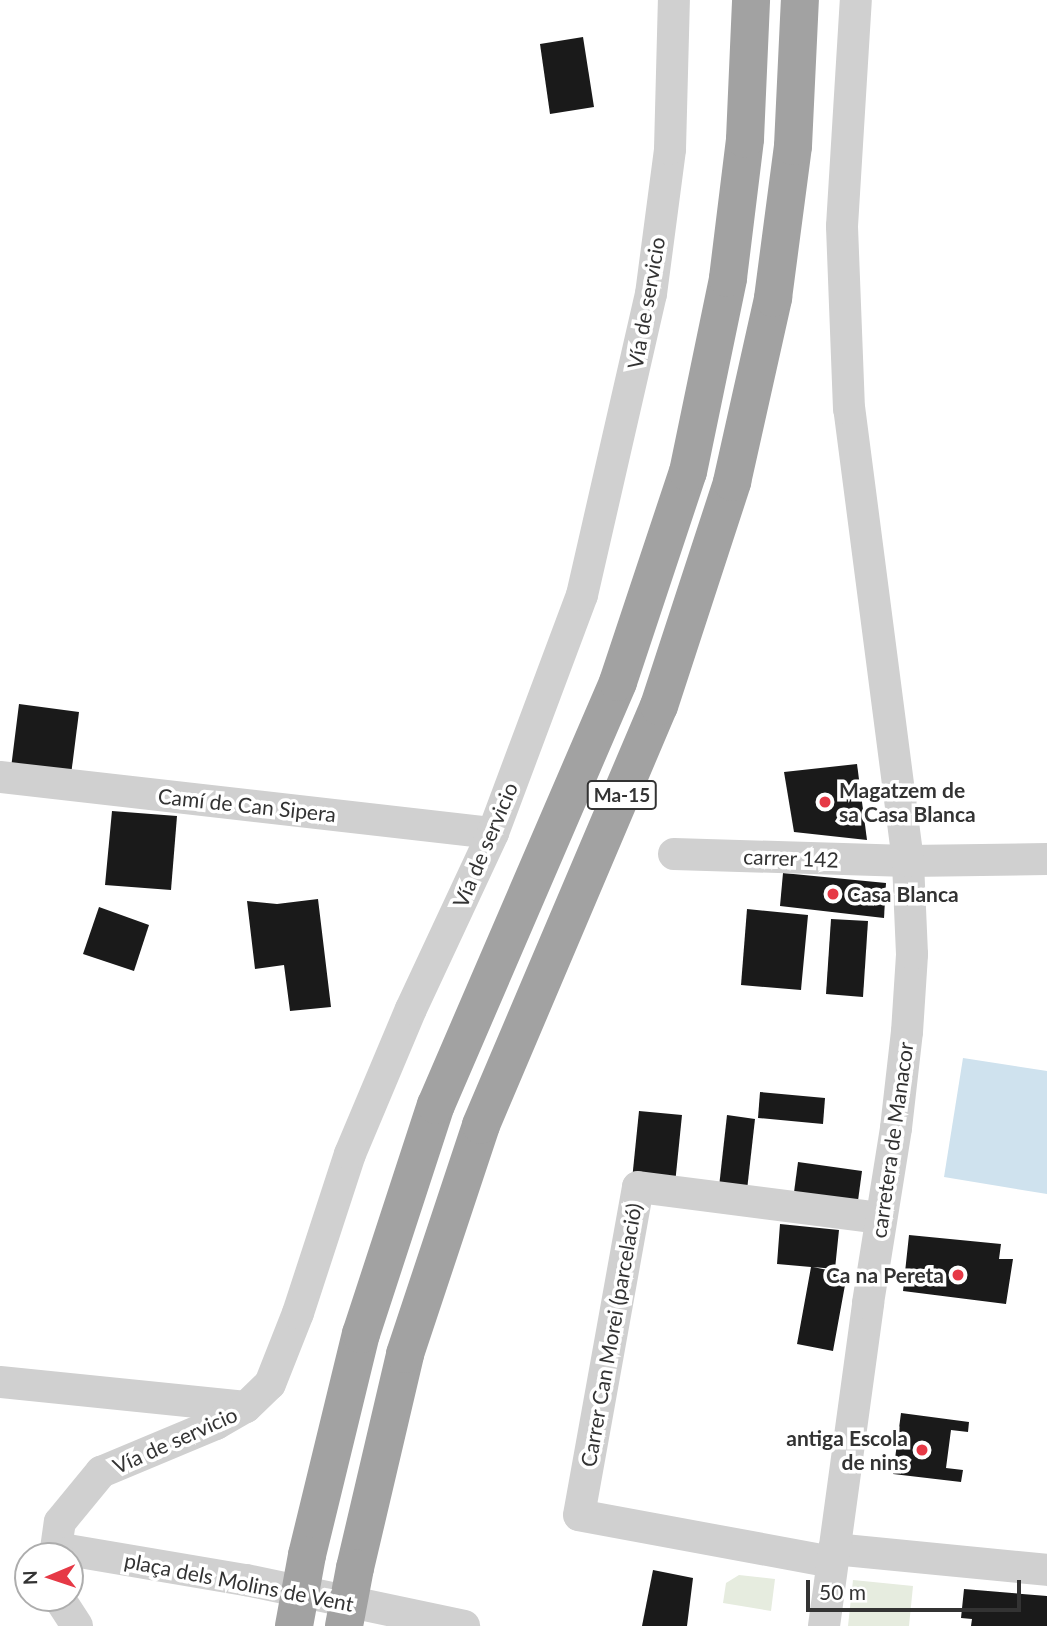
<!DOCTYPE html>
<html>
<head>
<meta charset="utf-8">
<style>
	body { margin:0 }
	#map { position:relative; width:1047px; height:1626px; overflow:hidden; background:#fff; font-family:Lato,sans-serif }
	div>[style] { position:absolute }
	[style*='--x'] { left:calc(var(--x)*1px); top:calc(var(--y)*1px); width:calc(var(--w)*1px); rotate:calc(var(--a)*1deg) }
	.green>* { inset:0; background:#e6ecdf }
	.water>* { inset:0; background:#cfe2ee }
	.building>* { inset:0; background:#1a1a1a }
	.minor>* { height:32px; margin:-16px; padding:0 16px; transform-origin:16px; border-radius:16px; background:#d0d0d0 }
	.trunk>* { height:38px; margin:-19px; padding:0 19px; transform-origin:19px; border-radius:19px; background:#a2a2a2 }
	.trunk-bridge>* { height:38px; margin:-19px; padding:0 19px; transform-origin:19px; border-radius:19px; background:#a2a2a2 }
	.dots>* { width:19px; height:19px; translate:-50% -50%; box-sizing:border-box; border:4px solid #fff; border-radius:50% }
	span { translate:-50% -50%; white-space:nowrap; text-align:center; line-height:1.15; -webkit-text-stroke:7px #fff; paint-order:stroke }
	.shield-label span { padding:2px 5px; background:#fff; border:2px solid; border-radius:5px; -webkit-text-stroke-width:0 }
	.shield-label { font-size:19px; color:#333; font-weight:700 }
	.street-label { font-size:21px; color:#333 }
	.poi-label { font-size:21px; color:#333; font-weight:700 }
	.left { translate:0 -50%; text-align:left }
	.right { translate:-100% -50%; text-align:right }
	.north { position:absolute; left:14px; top:1542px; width:70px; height:70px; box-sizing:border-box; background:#fff; border:2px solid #adadad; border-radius:50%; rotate:268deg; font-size:19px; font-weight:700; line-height:28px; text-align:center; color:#333 }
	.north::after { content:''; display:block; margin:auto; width:24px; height:32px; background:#e63946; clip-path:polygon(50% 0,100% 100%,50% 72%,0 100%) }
	.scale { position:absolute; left:806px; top:1580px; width:215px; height:32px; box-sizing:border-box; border:4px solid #333; border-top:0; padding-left:9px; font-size:21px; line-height:24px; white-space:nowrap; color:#333; -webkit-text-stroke:5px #fff; paint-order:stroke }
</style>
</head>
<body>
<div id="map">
	<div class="green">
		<div style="clip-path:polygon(739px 1575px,775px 1579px,771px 1611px,723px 1603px,726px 1583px)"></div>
		<div style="clip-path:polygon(853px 1580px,913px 1586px,909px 1626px,848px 1626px)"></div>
	</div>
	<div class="water">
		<div style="clip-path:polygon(963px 1058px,1047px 1071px,1047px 1194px,944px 1177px)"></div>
	</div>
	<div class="building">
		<div style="clip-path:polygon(583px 37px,594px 107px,550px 114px,540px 44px)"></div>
		<div style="clip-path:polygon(19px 704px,79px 712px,70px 783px,10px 776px)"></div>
		<div style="clip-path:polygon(857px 764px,867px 840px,794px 832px,784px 772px)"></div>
		<div style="clip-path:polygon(112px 811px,177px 816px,171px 890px,105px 885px)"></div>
		<div style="clip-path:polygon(783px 873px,886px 883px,884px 918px,780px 906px)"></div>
		<div style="clip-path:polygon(318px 899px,331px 1007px,290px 1011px,284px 965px,255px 969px,247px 901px,277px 904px)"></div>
		<div style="clip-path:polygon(99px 907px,149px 925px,134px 971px,83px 954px)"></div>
		<div style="clip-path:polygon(747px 909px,808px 915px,801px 990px,741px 985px)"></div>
		<div style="clip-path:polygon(831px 919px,868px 921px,863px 997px,826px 994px)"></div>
		<div style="clip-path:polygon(760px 1092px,825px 1098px,823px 1124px,758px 1118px)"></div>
		<div style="clip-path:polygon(639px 1111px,682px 1115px,675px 1184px,632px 1180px)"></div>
		<div style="clip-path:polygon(727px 1115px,755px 1119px,747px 1190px,719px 1187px)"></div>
		<div style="clip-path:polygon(798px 1162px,862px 1171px,857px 1208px,793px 1200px)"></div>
		<div style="clip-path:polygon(780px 1224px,839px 1230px,835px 1269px,813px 1267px,847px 1274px,833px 1351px,797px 1344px,811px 1267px,777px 1264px)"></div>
		<div style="clip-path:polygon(909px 1235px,1001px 1244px,999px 1259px,1013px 1259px,1006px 1304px,903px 1291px)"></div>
		<div style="clip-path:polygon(901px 1413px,969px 1422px,968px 1432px,951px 1430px,946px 1468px,963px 1470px,961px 1482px,893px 1474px)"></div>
		<div style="clip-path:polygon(653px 1570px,693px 1578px,687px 1626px,642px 1626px)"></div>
		<div style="clip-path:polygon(964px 1589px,1047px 1596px,1047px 1626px,971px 1626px,972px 1619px,961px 1618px)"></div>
	</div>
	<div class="minor">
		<div style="--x:0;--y:777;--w:496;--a:6.5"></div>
		<div style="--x:674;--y:854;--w:234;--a:1.7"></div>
		<div style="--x:908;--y:861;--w:139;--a:-0.8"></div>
		<div style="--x:0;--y:1382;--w:247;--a:5.8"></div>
		<div style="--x:56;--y:1548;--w:193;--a:9.6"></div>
		<div style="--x:246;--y:1580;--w:223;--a:11.9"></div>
		<div style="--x:834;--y:1549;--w:214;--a:5.6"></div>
		<div style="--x:55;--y:1556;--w:34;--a:-82"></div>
		<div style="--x:60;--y:1522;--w:65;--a:-50.6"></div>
		<div style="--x:101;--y:1472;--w:125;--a:-22.7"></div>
		<div style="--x:216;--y:1424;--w:34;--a:-30"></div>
		<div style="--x:246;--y:1407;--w:33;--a:-44"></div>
		<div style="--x:270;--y:1384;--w:76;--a:-68.5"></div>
		<div style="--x:298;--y:1313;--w:167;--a:-71.9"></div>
		<div style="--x:350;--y:1154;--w:157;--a:-67.2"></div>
		<div style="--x:411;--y:1009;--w:194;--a:-65"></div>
		<div style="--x:493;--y:833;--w:254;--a:-69.5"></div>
		<div style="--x:582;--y:595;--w:309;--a:-77.1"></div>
		<div style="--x:651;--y:294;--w:146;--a:-82.5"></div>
		<div style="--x:670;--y:149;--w:149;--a:-88.5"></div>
		<div style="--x:832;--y:1562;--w:257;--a:-169.5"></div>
		<div style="--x:579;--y:1515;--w:333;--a:-79.8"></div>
		<div style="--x:638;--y:1187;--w:245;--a:7.3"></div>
		<div style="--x:59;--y:1598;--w:33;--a:57"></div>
		<div style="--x:824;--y:1626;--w:326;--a:-82.2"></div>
		<div style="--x:868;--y:1303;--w:177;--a:-80.9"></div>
		<div style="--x:896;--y:1128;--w:97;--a:-83.5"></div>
		<div style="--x:907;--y:1032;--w:78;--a:-86.3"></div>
		<div style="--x:912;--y:954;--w:93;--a:-92.5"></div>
		<div style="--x:908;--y:861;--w:456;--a:-97.4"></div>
		<div style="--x:849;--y:409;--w:183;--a:-92.2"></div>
		<div style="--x:842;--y:226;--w:226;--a:-86.5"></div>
	</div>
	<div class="trunk">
		<div style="--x:307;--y:1555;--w:228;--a:-76.3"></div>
		<div style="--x:361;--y:1334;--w:241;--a:-71.9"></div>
		<div style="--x:436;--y:1105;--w:460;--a:-66.7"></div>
		<div style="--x:618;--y:682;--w:221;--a:-71.6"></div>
		<div style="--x:688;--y:472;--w:198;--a:-78.3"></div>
		<div style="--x:728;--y:278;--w:140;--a:-83"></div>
		<div style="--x:745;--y:139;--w:139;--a:-87.5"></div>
		<div style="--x:355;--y:1568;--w:220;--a:-76.8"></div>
		<div style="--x:405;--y:1354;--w:241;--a:-71.6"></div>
		<div style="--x:481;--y:1125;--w:455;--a:-67"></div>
		<div style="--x:659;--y:706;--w:236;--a:-71.9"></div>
		<div style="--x:732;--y:482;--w:189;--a:-77.4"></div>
		<div style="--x:773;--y:298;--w:153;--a:-82.5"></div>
		<div style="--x:793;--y:146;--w:146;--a:-87.3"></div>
	</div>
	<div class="trunk-bridge">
		<div style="--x:294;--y:1626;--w:72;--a:-79.6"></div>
		<div style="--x:344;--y:1626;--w:59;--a:-79.3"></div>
	</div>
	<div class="dots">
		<div style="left:825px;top:802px;background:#e63946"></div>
		<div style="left:833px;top:894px;background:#e63946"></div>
		<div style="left:958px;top:1275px;background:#e63946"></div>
		<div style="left:922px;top:1450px;background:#e63946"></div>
	</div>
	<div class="shield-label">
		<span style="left:622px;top:795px">Ma-15</span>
	</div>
	<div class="street-label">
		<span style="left:646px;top:303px;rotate:-80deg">Vía de servicio</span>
		<span style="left:247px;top:805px;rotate:6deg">Camí de Can Sipera</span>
		<span style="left:485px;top:845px;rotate:-67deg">Vía de servicio</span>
		<span style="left:791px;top:858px;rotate:2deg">carrer 142</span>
		<span style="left:892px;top:1140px;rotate:-82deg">carretera de Manacor</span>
		<span style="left:611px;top:1335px;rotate:-80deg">Carrer Can Morei (parcelació)</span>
		<span style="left:175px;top:1440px;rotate:-24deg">Vía de servicio</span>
		<span style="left:239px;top:1582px;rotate:11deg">plaça dels Molins de Vent</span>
	</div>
	<div class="poi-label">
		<span class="left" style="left:839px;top:802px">Magatzem de<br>sa Casa Blanca</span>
		<span class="left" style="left:847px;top:894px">Casa Blanca</span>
		<span class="right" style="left:944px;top:1275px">Ca na Pereta</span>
		<span class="right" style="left:908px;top:1450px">antiga Escola<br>de nins</span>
	</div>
	<div class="north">N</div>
	<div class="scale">50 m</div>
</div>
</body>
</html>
